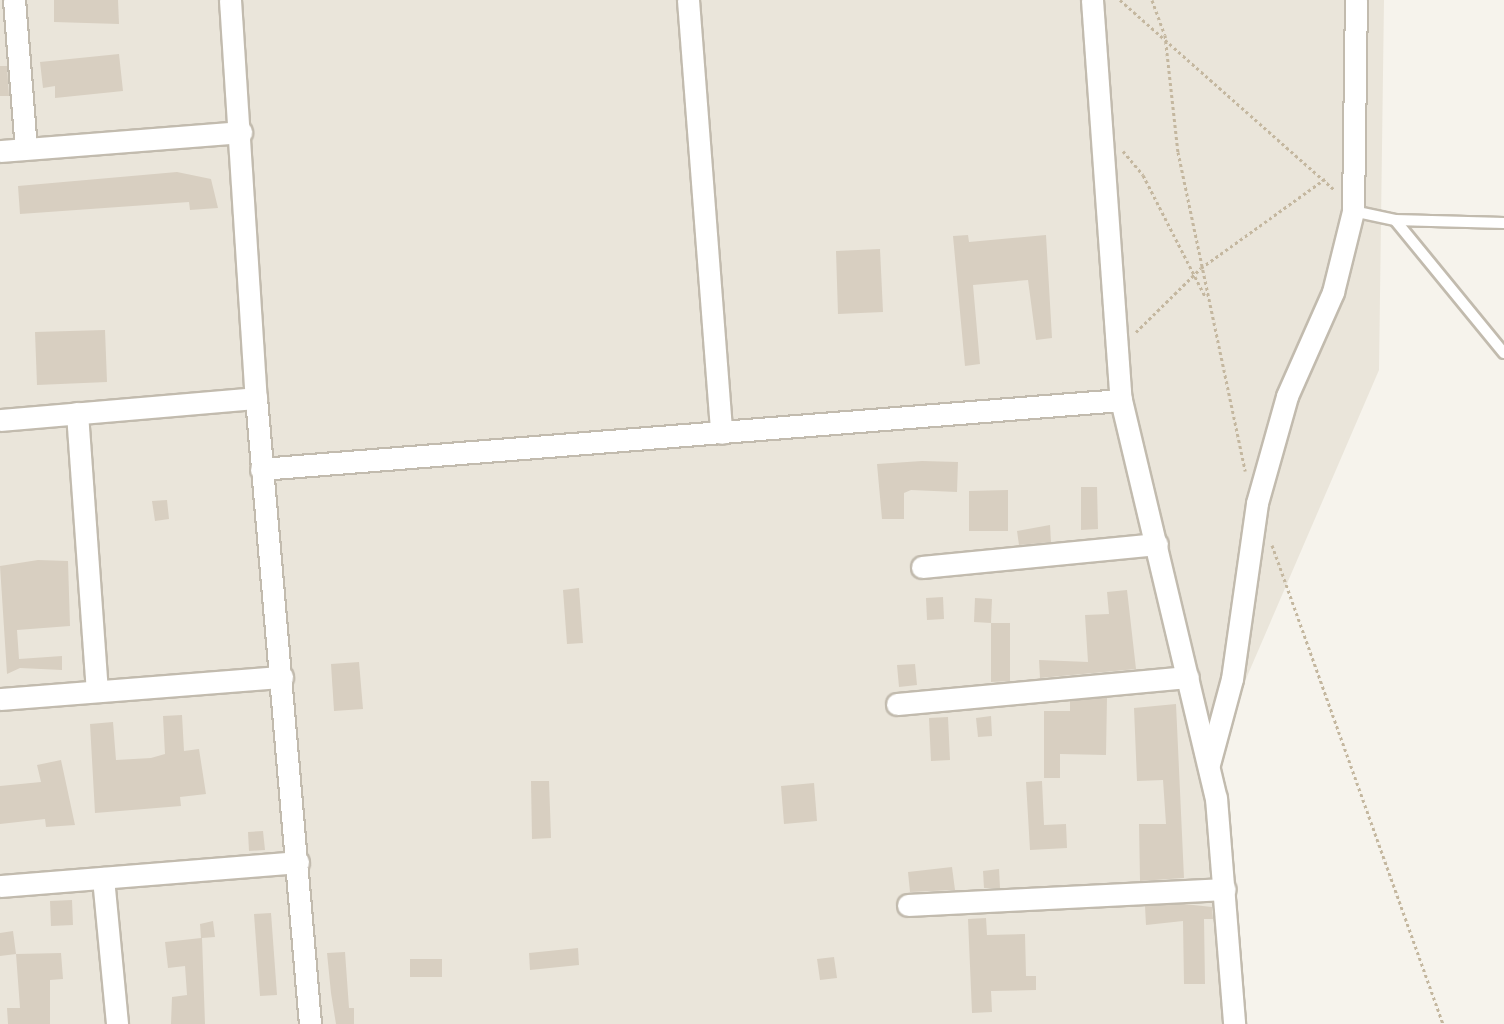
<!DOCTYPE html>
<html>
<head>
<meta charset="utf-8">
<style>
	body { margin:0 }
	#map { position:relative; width:1504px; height:1024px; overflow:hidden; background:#f6f3ec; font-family:"Asap Condensed",sans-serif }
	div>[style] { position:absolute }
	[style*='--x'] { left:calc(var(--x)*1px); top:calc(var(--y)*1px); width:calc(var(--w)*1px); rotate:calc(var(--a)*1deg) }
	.residential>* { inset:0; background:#eae5da }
	.building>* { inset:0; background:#d8cfc1 }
	.path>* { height:3px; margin-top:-1.5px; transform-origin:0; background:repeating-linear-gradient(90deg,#c4b79f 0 3px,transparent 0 6px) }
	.roads { filter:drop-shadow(2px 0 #c2bbae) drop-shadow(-2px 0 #c2bbae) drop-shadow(0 2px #c2bbae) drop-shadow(0 -2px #c2bbae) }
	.service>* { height:10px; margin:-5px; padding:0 5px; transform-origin:5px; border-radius:5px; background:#fff }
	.minor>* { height:21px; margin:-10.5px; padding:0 10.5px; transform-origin:10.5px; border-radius:10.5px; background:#fff }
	span { translate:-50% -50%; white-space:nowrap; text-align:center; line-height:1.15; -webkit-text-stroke:6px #fff; paint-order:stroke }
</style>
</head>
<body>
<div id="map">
	<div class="residential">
		<div style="clip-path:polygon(0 0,1384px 0,1379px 370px,1208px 767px,1234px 1024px,0 1024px)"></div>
	</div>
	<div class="building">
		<div style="clip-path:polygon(54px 0,118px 0,119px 24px,54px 22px)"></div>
		<div style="clip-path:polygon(119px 54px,123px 91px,55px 98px,55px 86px,43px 88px,40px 62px)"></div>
		<div style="clip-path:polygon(0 66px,7px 66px,9px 96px,0 96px)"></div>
		<div style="clip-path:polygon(177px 172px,211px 179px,218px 208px,190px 210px,189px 202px,20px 214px,18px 186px)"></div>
		<div style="clip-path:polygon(968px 235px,969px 242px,1046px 235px,1052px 338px,1036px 340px,1028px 280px,973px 285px,980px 364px,965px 366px,953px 236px)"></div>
		<div style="clip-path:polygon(880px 249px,883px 312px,838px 314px,836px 251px)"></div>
		<div style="clip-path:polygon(105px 330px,107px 382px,37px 385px,35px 332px)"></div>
		<div style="clip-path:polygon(922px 461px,958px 462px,957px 492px,911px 490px,904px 493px,904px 519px,882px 519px,877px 464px)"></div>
		<div style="clip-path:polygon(1081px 487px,1097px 487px,1098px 529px,1081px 530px)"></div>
		<div style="clip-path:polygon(1008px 490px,1008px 531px,969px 531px,969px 491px)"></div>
		<div style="clip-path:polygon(167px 500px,169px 519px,155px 521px,152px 501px)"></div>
		<div style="clip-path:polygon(1050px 525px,1051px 542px,1019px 545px,1017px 531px)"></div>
		<div style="clip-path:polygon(38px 560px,68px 561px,70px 626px,17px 630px,19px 659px,62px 656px,62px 670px,20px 668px,7px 674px,0 566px)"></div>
		<div style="clip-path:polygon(579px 588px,583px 643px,567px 644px,563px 590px)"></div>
		<div style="clip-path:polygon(1127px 590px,1136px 669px,1040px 678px,1039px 660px,1088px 662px,1085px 615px,1109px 614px,1107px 592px)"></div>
		<div style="clip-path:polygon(943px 597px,944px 619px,927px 620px,926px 598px)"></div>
		<div style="clip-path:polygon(975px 598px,992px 599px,991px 623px,974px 622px)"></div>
		<div style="clip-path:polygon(991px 623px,1010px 623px,1010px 681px,991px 682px)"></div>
		<div style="clip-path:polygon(359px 662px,363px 709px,334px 711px,331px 664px)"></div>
		<div style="clip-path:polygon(915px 664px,917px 685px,899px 687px,897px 665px)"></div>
		<div style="clip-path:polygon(1107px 697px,1106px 755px,1060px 754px,1060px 778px,1044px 778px,1044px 711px,1070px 711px,1070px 701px)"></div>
		<div style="clip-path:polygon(1176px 704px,1184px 878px,1140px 881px,1139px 824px,1166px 824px,1163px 780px,1137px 781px,1134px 708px)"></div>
		<div style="clip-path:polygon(182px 715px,184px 751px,199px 749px,206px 794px,180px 797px,181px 806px,95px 813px,90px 724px,113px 722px,116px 760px,151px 758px,165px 754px,163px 716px)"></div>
		<div style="clip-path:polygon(991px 716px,992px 736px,978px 737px,976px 718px)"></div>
		<div style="clip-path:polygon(948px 717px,950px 760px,931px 761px,929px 718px)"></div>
		<div style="clip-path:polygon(61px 760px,75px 825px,46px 827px,45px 819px,0 824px,0 786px,41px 782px,37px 765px)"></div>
		<div style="clip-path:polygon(531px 781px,549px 781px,551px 838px,532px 839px)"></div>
		<div style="clip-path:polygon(1042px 781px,1044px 825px,1066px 824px,1067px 848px,1030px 850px,1026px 782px)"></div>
		<div style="clip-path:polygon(814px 783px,817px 821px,784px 824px,781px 786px)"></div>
		<div style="clip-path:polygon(263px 831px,265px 850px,249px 851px,248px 832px)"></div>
		<div style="clip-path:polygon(952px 867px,955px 890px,910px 892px,908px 872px)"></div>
		<div style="clip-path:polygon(999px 869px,1000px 888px,984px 888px,983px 871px)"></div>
		<div style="clip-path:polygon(72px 900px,73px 925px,51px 926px,50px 901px)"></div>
		<div style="clip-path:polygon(1184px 904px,1212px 907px,1213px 919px,1204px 919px,1205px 984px,1184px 984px,1183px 921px,1146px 925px,1145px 906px)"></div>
		<div style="clip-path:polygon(271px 913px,277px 995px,260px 996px,254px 914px)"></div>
		<div style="clip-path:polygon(986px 918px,987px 935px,1025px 934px,1026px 976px,1036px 976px,1036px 990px,991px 991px,992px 1012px,972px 1013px,968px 919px)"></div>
		<div style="clip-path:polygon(213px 921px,215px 937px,202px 938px,205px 1024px,171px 1024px,172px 997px,187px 995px,185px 966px,168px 968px,165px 942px,201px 938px,200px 924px)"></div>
		<div style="clip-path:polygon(13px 931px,16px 954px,0 956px,0 933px)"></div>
		<div style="clip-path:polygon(578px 948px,579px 965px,530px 970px,529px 953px)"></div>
		<div style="clip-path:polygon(345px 952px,349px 1008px,354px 1008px,354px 1024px,336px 1024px,331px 993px,327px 953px)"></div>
		<div style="clip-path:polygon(61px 953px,63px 979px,50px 980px,50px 1024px,8px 1024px,7px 1008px,20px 1008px,16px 954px)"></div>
		<div style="clip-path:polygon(834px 957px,837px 978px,820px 980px,817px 959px)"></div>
		<div style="clip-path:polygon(410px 959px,442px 959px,442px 977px,410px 977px)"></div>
	</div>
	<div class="path">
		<div style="--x:1120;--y:0;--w:286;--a:41.5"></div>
		<div style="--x:1152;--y:0;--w:37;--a:70"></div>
		<div style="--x:1165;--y:35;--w:118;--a:83.7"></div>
		<div style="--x:1178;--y:152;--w:326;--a:78.1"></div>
		<div style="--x:1123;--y:151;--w:31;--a:50"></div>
		<div style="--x:1143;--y:175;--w:136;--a:62.9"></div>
		<div style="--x:1136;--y:332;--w:91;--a:-44.6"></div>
		<div style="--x:1201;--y:268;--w:153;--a:-35.7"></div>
		<div style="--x:1272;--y:545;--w:509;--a:70.35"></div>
	</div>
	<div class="roads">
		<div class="service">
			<div style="--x:1353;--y:211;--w:43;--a:12.1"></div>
			<div style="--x:1395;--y:220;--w:109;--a:1.6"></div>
			<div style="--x:1395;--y:220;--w:172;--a:50.7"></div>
		</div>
		<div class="minor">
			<div style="--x:14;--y:0;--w:148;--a:85.4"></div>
			<div style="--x:230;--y:0;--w:399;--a:86.3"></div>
			<div style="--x:256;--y:398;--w:628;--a:85.07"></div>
			<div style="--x:688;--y:0;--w:434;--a:85.6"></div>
			<div style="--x:1092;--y:0;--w:401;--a:85.9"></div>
			<div style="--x:1121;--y:400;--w:409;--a:76.6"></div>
			<div style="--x:1216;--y:798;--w:227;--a:85.4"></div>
			<div style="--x:0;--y:151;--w:242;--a:-4.5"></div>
			<div style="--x:77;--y:413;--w:278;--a:85.9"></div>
			<div style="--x:0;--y:420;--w:257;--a:-4.9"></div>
			<div style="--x:261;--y:469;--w:863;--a:-4.59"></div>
			<div style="--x:922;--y:567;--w:236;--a:-5.6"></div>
			<div style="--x:0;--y:699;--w:283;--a:-4.5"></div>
			<div style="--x:897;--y:704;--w:292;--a:-5.3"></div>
			<div style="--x:1209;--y:764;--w:88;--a:-74.9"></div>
			<div style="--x:1232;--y:679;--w:178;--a:-81.9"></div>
			<div style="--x:1257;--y:503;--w:111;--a:-74.3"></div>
			<div style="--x:1287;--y:396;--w:114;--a:-66.1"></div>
			<div style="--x:1333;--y:292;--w:83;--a:-76.1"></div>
			<div style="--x:1353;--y:211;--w:211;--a:-89.2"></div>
			<div style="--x:103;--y:878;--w:147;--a:84.5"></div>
			<div style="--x:0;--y:886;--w:299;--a:-4.6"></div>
			<div style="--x:908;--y:905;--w:317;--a:-2.9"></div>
		</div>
	</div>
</div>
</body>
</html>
